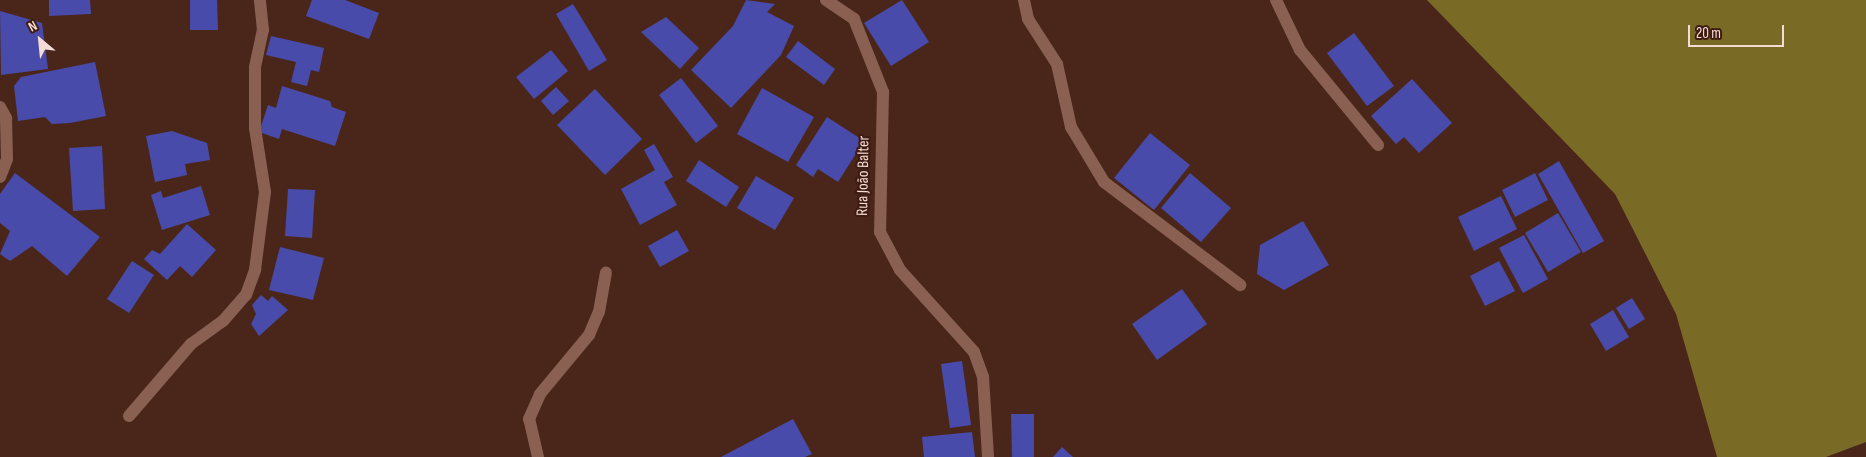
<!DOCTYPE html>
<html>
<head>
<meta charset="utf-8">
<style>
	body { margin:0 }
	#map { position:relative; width:1866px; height:457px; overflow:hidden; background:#4a261a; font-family:"Sofia Sans Condensed",sans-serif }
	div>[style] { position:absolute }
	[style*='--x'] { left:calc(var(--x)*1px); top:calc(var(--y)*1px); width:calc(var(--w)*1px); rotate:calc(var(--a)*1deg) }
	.forest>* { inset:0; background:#796b26 }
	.building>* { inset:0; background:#494baa }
	.service>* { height:12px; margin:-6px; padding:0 6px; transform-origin:6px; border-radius:6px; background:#8a6053 }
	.minor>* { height:12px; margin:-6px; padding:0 6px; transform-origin:6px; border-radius:6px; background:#8a6053 }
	span { translate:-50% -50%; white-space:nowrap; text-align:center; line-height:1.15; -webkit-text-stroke:4.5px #3f1c11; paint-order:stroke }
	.street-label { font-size:16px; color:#f4dbd4 }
	.north { position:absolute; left:15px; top:15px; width:50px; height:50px; -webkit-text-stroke:4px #3f1c11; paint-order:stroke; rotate:332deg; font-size:14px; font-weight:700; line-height:20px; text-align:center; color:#f4dbd4 }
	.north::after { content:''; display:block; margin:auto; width:18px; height:22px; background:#f4dbd4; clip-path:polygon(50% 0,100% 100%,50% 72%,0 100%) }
	.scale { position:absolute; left:1688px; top:25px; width:96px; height:22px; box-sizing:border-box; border:2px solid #f4dbd4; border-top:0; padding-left:6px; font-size:15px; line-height:18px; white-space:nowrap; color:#f4dbd4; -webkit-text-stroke:4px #3f1c11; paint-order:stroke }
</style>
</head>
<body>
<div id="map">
	<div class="forest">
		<div style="clip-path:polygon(1427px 0,1866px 0,1866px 442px,1826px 457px,1717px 457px,1676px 314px,1615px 194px)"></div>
	</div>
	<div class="building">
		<div style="clip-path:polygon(49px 0,90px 0,91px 14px,49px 16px)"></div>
		<div style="clip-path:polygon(190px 0,217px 0,218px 30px,190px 30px)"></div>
		<div style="clip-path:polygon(312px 0,345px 0,379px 13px,369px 39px,306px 16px)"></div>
		<div style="clip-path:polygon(746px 0,775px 4px,767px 12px,794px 26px,781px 55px,731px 108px,691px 70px,733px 26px)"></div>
		<div style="clip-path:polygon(902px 0,929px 42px,891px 66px,864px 23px)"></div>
		<div style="clip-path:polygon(573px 4px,607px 60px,589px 71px,556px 14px)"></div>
		<div style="clip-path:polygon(0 11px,42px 23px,48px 69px,1px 75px)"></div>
		<div style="clip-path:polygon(666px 17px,699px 48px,680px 69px,641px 32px)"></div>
		<div style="clip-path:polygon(1354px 33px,1394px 86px,1367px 106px,1327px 53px)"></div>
		<div style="clip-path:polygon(271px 36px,324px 48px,319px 72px,311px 70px,307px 86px,291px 82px,296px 62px,266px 55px)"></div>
		<div style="clip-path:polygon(798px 41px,835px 69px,824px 85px,786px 57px)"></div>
		<div style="clip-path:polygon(551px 50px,568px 71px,534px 99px,516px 77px)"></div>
		<div style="clip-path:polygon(95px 62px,106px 116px,70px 123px,52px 124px,45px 117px,18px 121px,14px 86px,21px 77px)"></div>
		<div style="clip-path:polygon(681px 78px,718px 126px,696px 143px,659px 95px)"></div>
		<div style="clip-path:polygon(1412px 79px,1452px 123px,1419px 153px,1404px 137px,1396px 144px,1371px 116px)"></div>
		<div style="clip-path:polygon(282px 86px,330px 101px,332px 107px,346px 112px,335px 146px,282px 129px,279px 139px,259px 132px,268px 105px,276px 108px)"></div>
		<div style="clip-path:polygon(556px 87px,569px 101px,553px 115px,541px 101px)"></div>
		<div style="clip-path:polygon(762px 88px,814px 117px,788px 162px,737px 134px)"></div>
		<div style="clip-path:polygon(595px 89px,642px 139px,605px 175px,557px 125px)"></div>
		<div style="clip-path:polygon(827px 117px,864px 141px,838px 182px,818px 169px,813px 177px,796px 165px)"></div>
		<div style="clip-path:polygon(172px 131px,207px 143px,210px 160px,185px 164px,187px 175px,155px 182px,146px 136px)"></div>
		<div style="clip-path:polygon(1150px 133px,1190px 165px,1154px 210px,1114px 178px)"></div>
		<div style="clip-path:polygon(654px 144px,673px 177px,664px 182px,677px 205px,640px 225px,621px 189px,655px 170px,644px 150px)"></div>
		<div style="clip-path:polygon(102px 146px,105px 209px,73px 211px,69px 148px)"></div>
		<div style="clip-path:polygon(699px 160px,739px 187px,726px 207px,686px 181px)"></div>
		<div style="clip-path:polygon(1559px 161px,1604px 241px,1583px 253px,1538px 174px)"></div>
		<div style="clip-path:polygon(15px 173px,100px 237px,67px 276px,32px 246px,10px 261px,0 254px,10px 231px,0 223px,0 194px)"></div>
		<div style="clip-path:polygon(1190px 173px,1231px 208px,1201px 242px,1161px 208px)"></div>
		<div style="clip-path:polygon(1535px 173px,1548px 200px,1515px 217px,1502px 190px)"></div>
		<div style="clip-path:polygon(756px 176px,794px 198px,775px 230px,737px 208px)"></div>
		<div style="clip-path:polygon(201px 186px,210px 215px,162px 230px,151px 195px,161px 191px,163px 198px)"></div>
		<div style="clip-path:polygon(288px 189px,315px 190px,312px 238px,285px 236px)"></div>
		<div style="clip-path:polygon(1501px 196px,1517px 229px,1474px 251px,1458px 217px)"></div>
		<div style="clip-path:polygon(1558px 213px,1581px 252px,1548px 272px,1525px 233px)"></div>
		<div style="clip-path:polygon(1303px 221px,1329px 265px,1284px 290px,1257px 274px,1260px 245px)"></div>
		<div style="clip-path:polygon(187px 224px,216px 250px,192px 277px,180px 266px,167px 280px,144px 259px,152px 250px,160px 254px)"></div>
		<div style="clip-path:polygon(677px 230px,689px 251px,660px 267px,648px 246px)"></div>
		<div style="clip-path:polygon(1524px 235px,1548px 279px,1523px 293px,1499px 248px)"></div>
		<div style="clip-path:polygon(280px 247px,324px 258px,313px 300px,269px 290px)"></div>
		<div style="clip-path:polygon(132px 261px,154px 275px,129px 313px,107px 299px)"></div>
		<div style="clip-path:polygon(1499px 261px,1515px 291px,1485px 306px,1470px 276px)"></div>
		<div style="clip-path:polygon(1182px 289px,1207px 324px,1157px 360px,1132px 324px)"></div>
		<div style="clip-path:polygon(261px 295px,268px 301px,272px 296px,288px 310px,259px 336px,251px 324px,256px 314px,252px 305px)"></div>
		<div style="clip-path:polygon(1632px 298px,1645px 319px,1629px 329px,1616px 308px)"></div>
		<div style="clip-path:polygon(1613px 310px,1629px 337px,1606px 351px,1590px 324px)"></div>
		<div style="clip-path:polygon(962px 361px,971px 425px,950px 428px,941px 364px)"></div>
		<div style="clip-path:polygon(1011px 414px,1034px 414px,1034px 457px,1012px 457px)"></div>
		<div style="clip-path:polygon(793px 419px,812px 454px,805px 457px,721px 457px)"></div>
		<div style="clip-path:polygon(972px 432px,975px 457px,924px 457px,922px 437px)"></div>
		<div style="clip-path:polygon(1062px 447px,1073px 457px,1053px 457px)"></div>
	</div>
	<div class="service">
		<div style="--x:1024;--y:0;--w:19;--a:78"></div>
		<div style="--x:1028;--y:19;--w:54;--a:57.2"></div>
		<div style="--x:1057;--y:64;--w:65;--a:77.5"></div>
		<div style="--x:1071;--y:127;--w:64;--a:59"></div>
		<div style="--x:1104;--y:182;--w:171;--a:37.1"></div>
		<div style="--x:1276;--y:0;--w:55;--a:64.4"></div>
		<div style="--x:1300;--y:50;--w:123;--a:50.6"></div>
		<div style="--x:538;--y:457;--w:39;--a:-103"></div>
		<div style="--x:529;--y:419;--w:27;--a:-66"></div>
		<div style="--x:540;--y:394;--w:77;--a:-50.3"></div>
		<div style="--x:589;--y:335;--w:25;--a:-67"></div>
		<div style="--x:599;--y:312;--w:40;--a:-80"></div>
	</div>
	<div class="minor">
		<div style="--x:826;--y:0;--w:34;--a:34"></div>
		<div style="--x:854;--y:19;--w:79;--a:68.3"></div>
		<div style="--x:883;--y:92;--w:140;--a:91.2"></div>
		<div style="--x:880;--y:232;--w:43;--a:62.2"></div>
		<div style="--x:900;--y:270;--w:110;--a:47.9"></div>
		<div style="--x:974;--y:352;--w:27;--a:70"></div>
		<div style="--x:983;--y:377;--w:80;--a:86.4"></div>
		<div style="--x:0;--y:107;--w:13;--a:61"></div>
		<div style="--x:6;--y:118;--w:41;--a:88.6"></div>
		<div style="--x:7;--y:159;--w:19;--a:111"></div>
		<div style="--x:129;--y:416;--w:95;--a:-49.3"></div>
		<div style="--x:191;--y:344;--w:39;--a:-36"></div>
		<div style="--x:223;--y:321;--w:35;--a:-49"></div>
		<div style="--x:246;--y:295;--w:27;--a:-70"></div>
		<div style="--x:255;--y:270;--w:79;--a:-82.7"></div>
		<div style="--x:265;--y:192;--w:65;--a:-98.9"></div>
		<div style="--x:255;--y:128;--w:61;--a:-90"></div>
		<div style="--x:255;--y:67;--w:38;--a:-78"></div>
		<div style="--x:263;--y:30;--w:30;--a:-96"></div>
	</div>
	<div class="street-label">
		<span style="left:864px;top:176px;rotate:-89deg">Rua João Balter</span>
	</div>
	<div class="north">N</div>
	<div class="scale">20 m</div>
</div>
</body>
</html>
